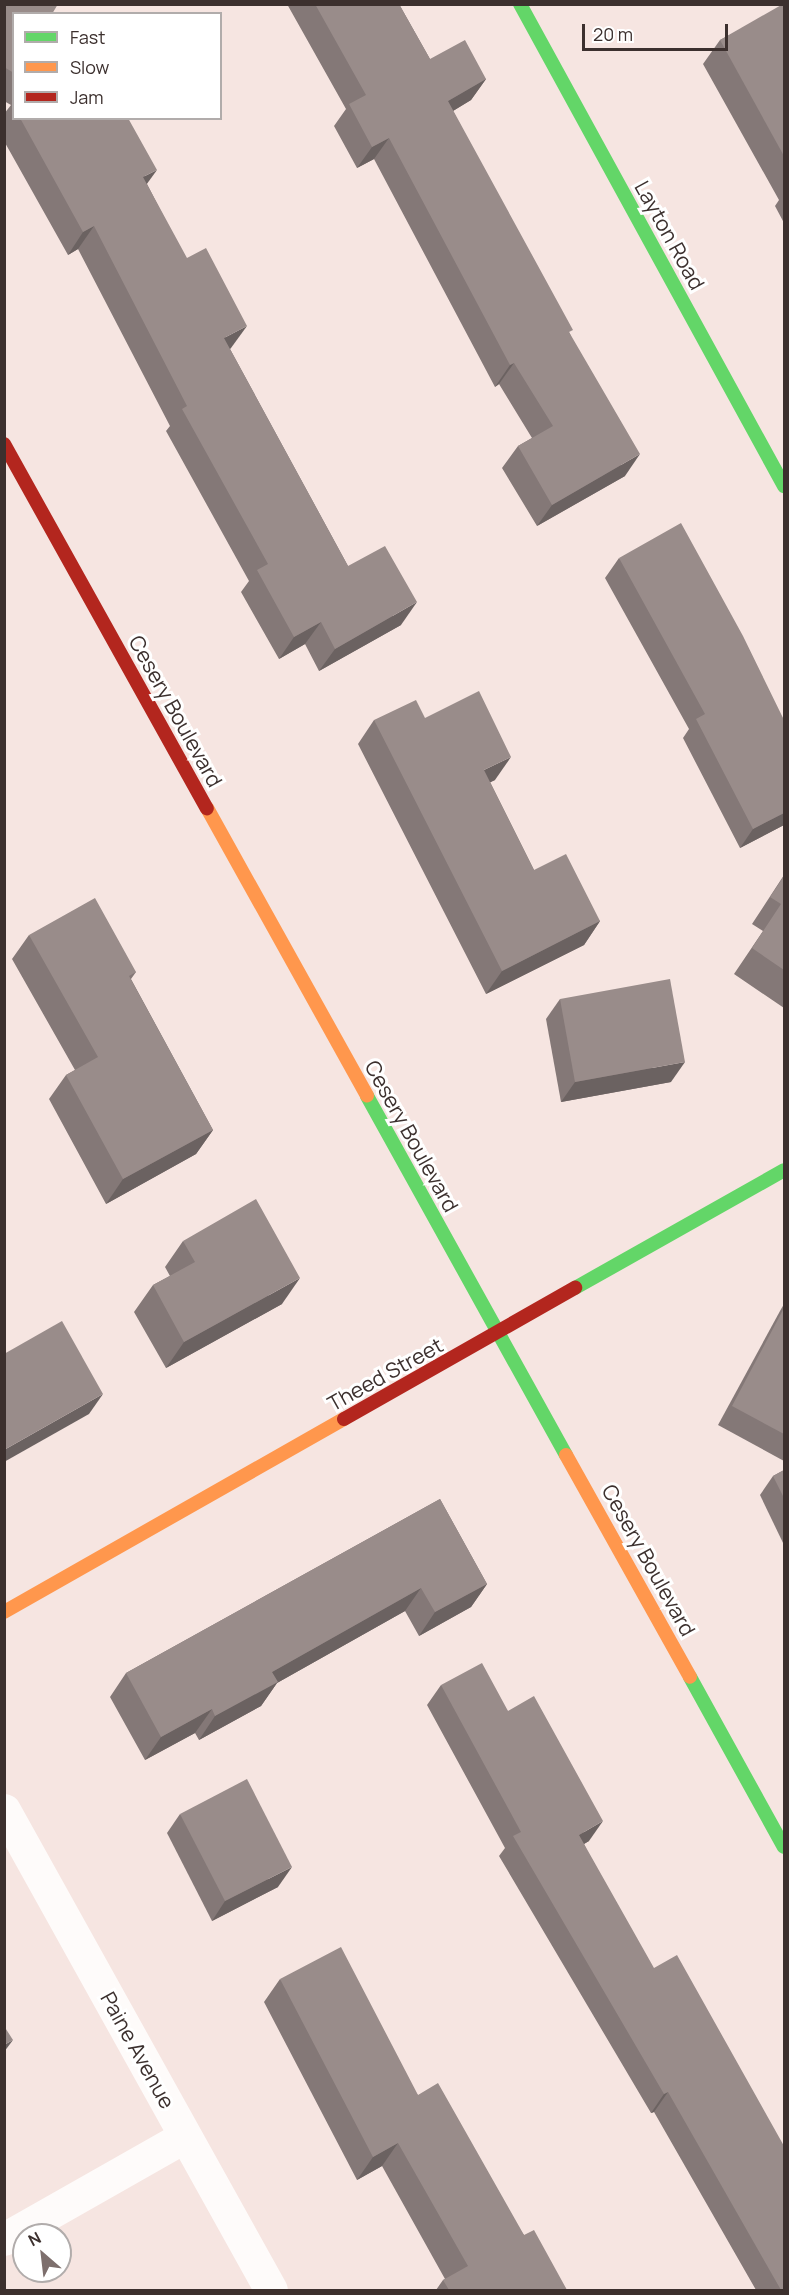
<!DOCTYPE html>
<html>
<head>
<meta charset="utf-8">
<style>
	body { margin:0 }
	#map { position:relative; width:789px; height:2295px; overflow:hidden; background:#f6e5e1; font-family:Manrope,sans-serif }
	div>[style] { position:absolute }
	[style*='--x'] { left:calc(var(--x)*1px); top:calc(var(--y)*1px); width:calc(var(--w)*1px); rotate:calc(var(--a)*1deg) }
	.street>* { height:33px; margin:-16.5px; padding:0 16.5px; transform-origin:16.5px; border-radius:16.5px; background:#fefbfa }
	.fast>* { height:14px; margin:-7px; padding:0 7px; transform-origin:7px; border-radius:7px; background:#63d668 }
	.slow>* { height:14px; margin:-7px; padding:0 7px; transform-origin:7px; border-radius:7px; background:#ff974d }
	.jam>* { height:14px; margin:-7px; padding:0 7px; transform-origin:7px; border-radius:7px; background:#b3261e }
	.wall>* { inset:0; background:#847877 }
	.shaded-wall>* { inset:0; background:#6b6261 }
	.building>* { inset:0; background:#998c8a }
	span { translate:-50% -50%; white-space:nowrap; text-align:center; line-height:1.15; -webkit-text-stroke:6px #fff; paint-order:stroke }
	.street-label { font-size:21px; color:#3c302e }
	.frame { position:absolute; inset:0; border:6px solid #3c302e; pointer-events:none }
	.legend { position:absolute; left:12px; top:12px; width:210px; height:108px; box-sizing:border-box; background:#fff; border:2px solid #b1acab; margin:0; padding:8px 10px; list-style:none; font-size:18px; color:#3c302e }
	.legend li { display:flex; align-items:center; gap:12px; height:30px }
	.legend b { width:30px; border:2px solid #b1acab }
	.north { position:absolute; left:12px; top:2223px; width:60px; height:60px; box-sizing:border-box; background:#fff; border:2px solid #b1acab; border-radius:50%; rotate:332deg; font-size:16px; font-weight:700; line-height:24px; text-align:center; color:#3c302e }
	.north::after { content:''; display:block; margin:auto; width:21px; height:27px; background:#7d6f6d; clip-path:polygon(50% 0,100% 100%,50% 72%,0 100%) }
	.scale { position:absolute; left:582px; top:24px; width:146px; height:27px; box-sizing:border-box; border:3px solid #3c302e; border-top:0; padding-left:8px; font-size:18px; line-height:21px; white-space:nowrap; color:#3c302e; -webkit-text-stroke:4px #fff; paint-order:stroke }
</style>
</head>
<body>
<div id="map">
	<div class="street">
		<div style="--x:4;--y:1810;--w:549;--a:60.92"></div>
		<div style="--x:4;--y:2239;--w:208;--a:-29.6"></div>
	</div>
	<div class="fast">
		<div style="--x:520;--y:4;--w:550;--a:61.29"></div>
		<div style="--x:367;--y:1096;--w:410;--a:61"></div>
		<div style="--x:575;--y:1288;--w:240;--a:-29.4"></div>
		<div style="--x:690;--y:1677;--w:194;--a:61.1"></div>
	</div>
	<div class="slow">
		<div style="--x:207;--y:808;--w:329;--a:60.9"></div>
		<div style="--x:566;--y:1455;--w:254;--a:60.8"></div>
		<div style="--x:4;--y:1612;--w:391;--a:-29.6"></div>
	</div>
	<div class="jam">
		<div style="--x:4;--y:444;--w:417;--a:60.9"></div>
		<div style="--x:344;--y:1419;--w:266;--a:-29.6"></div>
	</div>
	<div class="wall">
		<div style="clip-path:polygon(4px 4px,14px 14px,14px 118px,128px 118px,147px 184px,231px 348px,230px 349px,348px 566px,401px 625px,319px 671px,305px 644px,279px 659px,241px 592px,249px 581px,166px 431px,170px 426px,78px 249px,68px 255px,4px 141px,4px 114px,11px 105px,4px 101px)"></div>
		<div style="clip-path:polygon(287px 4px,399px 4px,430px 59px,486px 79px,471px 100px,453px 111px,570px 334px,625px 476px,537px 526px,502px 468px,518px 446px,532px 438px,499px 384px,495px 387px,374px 159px,357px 168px,334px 126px,346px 109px)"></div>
		<div style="clip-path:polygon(784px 7px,784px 223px,775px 206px,779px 200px,703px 64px,720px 40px)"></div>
		<div style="clip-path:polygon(619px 558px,784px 720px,784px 825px,740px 848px,683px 738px,689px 729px,605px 578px)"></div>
		<div style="clip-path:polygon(425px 718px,495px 780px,490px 782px,534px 870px,600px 921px,584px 945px,486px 994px,358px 744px,374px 720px)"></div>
		<div style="clip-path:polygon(784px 875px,784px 1008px,734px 974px,763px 931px,752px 924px)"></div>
		<div style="clip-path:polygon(29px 935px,136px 972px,131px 979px,213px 1130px,196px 1154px,106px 1204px,49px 1099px,66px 1075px,75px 1070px,12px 959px)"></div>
		<div style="clip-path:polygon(560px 999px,671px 1082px,561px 1102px,546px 1019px)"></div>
		<div style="clip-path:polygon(183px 1241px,282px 1304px,166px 1368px,134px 1312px,153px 1285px,170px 1276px,165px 1267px)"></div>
		<div style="clip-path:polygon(784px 1304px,784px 1461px,718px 1425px,780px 1311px)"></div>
		<div style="clip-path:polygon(784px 1470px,784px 1545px,760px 1495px,773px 1476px)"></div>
		<div style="clip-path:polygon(440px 1499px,487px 1584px,471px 1607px,419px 1636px,405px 1611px,277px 1683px,261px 1706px,199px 1740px,195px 1733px,145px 1760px,110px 1697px,126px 1673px)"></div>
		<div style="clip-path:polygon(441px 1685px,508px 1711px,589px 1841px,584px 1844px,784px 2290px,756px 2290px,654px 2112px,651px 2113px,499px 1856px,505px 1848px,427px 1705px)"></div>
		<div style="clip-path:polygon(180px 1814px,278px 1887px,212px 1921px,167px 1833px)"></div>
		<div style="clip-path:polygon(280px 1979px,418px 2095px,524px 2235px,567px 2290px,436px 2290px,443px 2280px,445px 2279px,382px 2166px,357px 2180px,264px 2002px)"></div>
	</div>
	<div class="shaded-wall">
		<div style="clip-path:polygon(486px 79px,471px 100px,433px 123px,448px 101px)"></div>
		<div style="clip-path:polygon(389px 138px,374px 159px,357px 168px,372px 147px)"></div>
		<div style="clip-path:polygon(157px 170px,141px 192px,143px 177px)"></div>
		<div style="clip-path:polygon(94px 226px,78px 249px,68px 255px,83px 232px)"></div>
		<div style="clip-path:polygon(247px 326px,231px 348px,208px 360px,224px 338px)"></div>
		<div style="clip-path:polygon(514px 363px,499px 384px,495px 387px,510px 365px)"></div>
		<div style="clip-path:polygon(640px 454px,625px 476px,537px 526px,552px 505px)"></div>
		<div style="clip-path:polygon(417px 602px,401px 625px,319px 671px,335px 649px)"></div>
		<div style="clip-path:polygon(321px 622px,305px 644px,279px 659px,294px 637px)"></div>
		<div style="clip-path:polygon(511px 757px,495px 780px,467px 794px,484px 770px)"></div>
		<div style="clip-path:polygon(784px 813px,784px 825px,740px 848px,753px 829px)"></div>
		<div style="clip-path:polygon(600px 921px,584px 945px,486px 994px,502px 971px)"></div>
		<div style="clip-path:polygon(685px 1062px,671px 1082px,561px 1102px,575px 1082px)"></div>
		<div style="clip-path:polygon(213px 1130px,196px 1154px,106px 1204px,123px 1179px)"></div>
		<div style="clip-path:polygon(300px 1278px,282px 1304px,166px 1368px,184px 1342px)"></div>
		<div style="clip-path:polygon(103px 1394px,89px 1414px,4px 1462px,4px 1450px)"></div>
		<div style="clip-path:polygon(487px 1584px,471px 1607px,419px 1636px,435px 1612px)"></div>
		<div style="clip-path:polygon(421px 1588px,405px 1611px,277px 1683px,261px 1706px,199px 1740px,215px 1716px,272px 1672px)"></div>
		<div style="clip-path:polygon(212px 1709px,195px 1733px,145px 1760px,161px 1737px)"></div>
		<div style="clip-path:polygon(603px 1821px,589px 1841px,565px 1855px,579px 1835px)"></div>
		<div style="clip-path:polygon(292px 1867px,278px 1887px,212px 1921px,225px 1901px)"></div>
		<div style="clip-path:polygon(13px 2040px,4px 2052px,4px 2045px)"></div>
		<div style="clip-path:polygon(668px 2092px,654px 2112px,651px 2113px,664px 2094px)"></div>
		<div style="clip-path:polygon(398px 2143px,382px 2166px,357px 2180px,373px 2157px)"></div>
	</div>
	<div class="building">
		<div style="clip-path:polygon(4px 4px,58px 4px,52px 14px,14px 14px,14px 73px,4px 67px)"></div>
		<div style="clip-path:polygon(315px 4px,399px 4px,430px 59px,465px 40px,486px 79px,448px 101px,573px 330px,569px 332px,640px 454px,552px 505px,518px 446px,553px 426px,514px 363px,510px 365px,389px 138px,372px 147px,349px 104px,366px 95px)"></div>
		<div style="clip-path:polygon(783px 4px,784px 7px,784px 156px,720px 40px)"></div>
		<div style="clip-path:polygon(20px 118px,128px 118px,157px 170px,143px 177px,187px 258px,206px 248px,247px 326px,224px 338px,348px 566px,385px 546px,417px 602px,335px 649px,321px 622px,294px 637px,257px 570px,268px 564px,182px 409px,187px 406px,94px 226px,83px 232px)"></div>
		<div style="clip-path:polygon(681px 523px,743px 636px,784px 720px,784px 813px,753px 829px,696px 719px,705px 714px,619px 558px)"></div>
		<div style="clip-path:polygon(479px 691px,511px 757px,484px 770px,534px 870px,566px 854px,600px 921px,502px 971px,374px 720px,416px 700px,425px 718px)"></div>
		<div style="clip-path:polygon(784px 876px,784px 970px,752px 948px,781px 904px,770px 897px)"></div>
		<div style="clip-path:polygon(95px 898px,136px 972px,129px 976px,213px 1130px,123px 1179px,66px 1075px,98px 1057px,29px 935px)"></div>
		<div style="clip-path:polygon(670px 979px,685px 1062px,575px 1082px,560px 999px)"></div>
		<div style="clip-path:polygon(256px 1199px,300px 1278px,184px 1342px,153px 1285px,195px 1262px,183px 1241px)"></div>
		<div style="clip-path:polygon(784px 1308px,784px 1434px,732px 1406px)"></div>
		<div style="clip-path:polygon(62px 1321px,103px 1394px,4px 1450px,4px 1354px)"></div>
		<div style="clip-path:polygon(784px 1470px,784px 1498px,773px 1476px)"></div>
		<div style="clip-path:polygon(440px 1499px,487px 1584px,435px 1612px,421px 1588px,272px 1672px,278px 1682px,215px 1716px,212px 1709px,161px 1737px,126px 1673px)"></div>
		<div style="clip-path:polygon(482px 1663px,508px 1711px,534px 1696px,603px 1821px,579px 1835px,654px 1968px,677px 1955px,784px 2146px,784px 2290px,781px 2290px,668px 2092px,664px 2094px,513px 1836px,521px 1832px,441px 1685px)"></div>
		<div style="clip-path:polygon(247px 1779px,292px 1867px,225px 1901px,180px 1814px)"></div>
		<div style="clip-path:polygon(341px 1947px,418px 2095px,438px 2083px,524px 2235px,534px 2230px,567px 2290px,449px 2290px,443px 2280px,468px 2266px,398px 2143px,373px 2157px,280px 1979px)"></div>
		<div style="clip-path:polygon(4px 2026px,13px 2040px,4px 2045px)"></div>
	</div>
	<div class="street-label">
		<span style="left:670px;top:235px;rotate:61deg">Layton Road</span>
		<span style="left:176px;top:711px;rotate:61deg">Cesery Boulevard</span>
		<span style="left:412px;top:1136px;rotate:61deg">Cesery Boulevard</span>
		<span style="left:385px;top:1374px;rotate:-29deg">Theed Street</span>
		<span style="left:649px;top:1560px;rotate:61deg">Cesery Boulevard</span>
		<span style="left:138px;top:2050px;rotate:61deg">Paine Avenue</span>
	</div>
	<div class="frame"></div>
	<ul class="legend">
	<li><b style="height:8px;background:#63d668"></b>Fast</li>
	<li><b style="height:8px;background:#ff974d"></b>Slow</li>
	<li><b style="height:8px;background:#b3261e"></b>Jam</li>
	</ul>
	<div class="north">N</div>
	<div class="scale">20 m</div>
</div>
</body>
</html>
